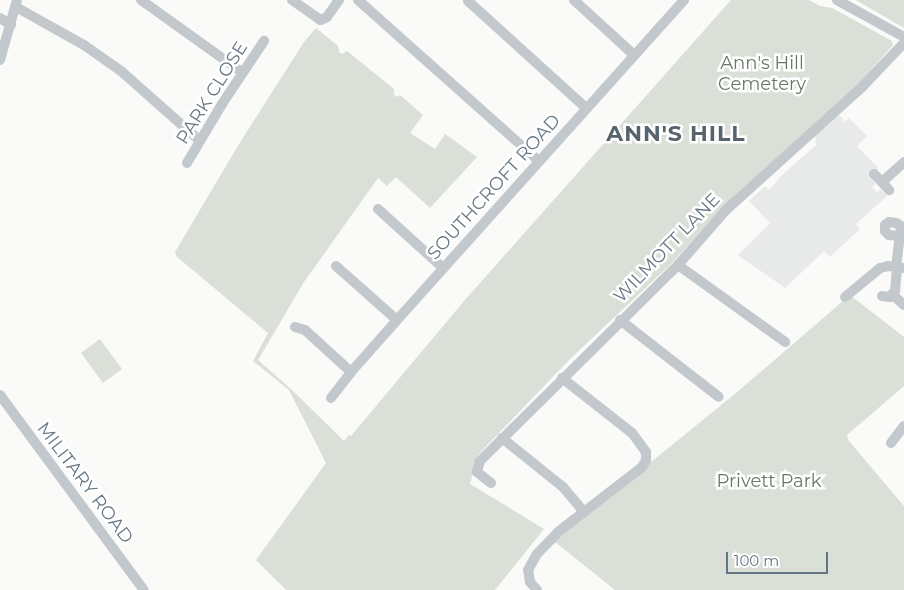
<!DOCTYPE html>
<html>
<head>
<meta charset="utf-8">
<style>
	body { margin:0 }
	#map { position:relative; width:904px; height:590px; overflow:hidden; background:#fafaf8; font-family:Montserrat,sans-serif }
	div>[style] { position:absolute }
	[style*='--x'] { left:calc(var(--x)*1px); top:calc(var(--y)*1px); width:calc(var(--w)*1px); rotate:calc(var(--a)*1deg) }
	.built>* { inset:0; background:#e8e9e9 }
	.green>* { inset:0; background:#dadfd7 }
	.minor>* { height:10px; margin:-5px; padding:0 5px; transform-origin:5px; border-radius:5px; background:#c3c8cc }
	span { translate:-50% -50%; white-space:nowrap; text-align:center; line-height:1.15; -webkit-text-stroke:5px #fff; paint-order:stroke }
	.park-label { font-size:18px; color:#687a64 }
	.street-label { font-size:18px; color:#657683 }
	.district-label { font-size:22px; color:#57646e; font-weight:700; letter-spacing:1px }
	.scale { position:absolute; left:726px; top:552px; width:102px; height:22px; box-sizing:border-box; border:2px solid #657683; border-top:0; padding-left:6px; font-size:15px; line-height:18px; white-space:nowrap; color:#657683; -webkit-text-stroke:4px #fff; paint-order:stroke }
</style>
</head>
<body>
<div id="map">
	<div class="built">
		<div style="clip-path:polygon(839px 115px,845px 122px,849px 118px,867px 136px,857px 146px,879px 169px,871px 178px,876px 184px,872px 187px,877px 192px,880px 189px,887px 196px,856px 224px,860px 229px,830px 257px,824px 251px,785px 288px,738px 255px,770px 223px,749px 201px,765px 186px,769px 190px,781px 176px,816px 145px,815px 136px)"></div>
	</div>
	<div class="green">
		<div style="clip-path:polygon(731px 0,809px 0,820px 6px,832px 8px,892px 41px,893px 45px,856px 87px,711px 220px,670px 265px,570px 359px,478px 455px,470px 484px,544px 529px,495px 590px,286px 590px,256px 560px,326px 463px,289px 390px,253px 361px,268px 333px,176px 256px,175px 252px,239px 144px,304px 42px,316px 28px,338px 46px,339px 52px,342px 54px,347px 51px,394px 89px,394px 95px,397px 97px,400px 95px,423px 115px,410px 133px,435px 149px,445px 134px,477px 157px,430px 208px,396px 177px,387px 186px,378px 178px,304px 282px,258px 360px,291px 389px,344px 441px,349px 435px,351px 436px,464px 301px)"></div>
		<div style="clip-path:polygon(856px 0,904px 0,904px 28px)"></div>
		<div style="clip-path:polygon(850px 295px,904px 337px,904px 386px,847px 435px,848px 440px,904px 506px,904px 590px,615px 590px,554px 541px,736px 393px)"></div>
		<div style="clip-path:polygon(100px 339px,122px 369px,103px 383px,81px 353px)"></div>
	</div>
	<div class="minor">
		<div style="--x:141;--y:0;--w:125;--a:35.6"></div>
		<div style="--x:292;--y:0;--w:35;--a:35"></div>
		<div style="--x:321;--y:20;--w:7;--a:-27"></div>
		<div style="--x:327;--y:17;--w:21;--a:-55"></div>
		<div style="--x:358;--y:0;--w:242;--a:41.7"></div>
		<div style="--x:574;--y:0;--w:81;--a:42.5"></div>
		<div style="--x:837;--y:0;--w:77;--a:28.9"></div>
		<div style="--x:468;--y:1;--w:159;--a:42.2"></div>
		<div style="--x:16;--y:7;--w:78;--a:29.2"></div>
		<div style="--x:84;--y:45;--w:45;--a:35.1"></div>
		<div style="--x:121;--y:71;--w:104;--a:41.5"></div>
		<div style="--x:0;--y:18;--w:13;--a:32"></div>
		<div style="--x:0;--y:60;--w:62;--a:-74.2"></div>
		<div style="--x:187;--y:163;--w:69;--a:-59.3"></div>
		<div style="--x:222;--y:104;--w:76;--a:-56.3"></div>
		<div style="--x:874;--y:174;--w:11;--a:45"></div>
		<div style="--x:882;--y:182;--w:30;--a:-42"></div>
		<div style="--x:882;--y:182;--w:11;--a:49"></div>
		<div style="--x:378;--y:209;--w:88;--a:42.2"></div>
		<div style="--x:678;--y:265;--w:132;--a:35.7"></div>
		<div style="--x:336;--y:266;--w:81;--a:41.5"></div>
		<div style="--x:896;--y:267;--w:31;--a:-83"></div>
		<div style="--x:900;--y:236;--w:10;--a:-84"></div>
		<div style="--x:901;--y:226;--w:6;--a:-149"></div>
		<div style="--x:896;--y:223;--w:7;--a:-172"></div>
		<div style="--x:889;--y:222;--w:5;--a:143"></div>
		<div style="--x:885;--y:225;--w:6;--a:90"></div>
		<div style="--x:885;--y:231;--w:6;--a:45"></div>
		<div style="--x:889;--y:235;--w:11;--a:5"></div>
		<div style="--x:892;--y:294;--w:16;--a:43"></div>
		<div style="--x:882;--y:296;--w:8;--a:7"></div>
		<div style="--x:890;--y:297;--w:8;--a:-50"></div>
		<div style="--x:895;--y:291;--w:24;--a:-85"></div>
		<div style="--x:845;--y:297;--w:45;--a:-39.6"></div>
		<div style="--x:880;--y:268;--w:8;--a:-14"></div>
		<div style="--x:888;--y:266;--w:16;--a:7"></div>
		<div style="--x:620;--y:320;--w:125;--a:37.9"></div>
		<div style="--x:295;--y:327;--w:10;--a:17"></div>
		<div style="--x:305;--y:330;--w:62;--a:42.4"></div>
		<div style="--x:0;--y:395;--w:242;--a:53.6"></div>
		<div style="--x:331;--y:398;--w:33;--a:-52"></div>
		<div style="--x:351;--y:372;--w:69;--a:-48.5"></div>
		<div style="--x:397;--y:320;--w:430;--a:-48.1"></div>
		<div style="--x:502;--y:438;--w:78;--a:38.8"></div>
		<div style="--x:563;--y:487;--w:33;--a:50"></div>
		<div style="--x:891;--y:443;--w:21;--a:-53"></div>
		<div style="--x:491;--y:483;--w:18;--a:-142"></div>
		<div style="--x:477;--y:472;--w:11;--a:-75"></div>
		<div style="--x:480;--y:461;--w:279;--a:-44.7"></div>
		<div style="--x:678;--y:265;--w:73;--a:-48.9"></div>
		<div style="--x:726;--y:210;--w:185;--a:-42.1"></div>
		<div style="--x:863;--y:86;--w:59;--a:-46.4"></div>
		<div style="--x:537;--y:590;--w:11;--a:-131"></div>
		<div style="--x:530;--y:582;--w:12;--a:-99"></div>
		<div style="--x:528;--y:570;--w:18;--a:-61"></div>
		<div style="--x:537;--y:554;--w:30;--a:-46"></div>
		<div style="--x:558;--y:532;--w:106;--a:-37.7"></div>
		<div style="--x:642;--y:467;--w:8;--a:-60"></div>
		<div style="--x:646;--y:460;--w:8;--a:-90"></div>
		<div style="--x:646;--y:452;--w:24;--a:-126"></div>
		<div style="--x:632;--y:433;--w:89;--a:-141.8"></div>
	</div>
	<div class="park-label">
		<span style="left:762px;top:74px">Ann's Hill<br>Cemetery</span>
		<span style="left:769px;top:481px">Privett Park</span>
	</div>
	<div class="street-label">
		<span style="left:212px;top:93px;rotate:-58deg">PARK CLOSE</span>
		<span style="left:494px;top:187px;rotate:-48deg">SOUTHCROFT ROAD</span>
		<span style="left:667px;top:248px;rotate:-46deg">WILMOTT LANE</span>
		<span style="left:85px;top:483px;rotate:53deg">MILITARY ROAD</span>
	</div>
	<div class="district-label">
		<span style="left:676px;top:134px">ANN'S HILL</span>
	</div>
	<div class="scale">100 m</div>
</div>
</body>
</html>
